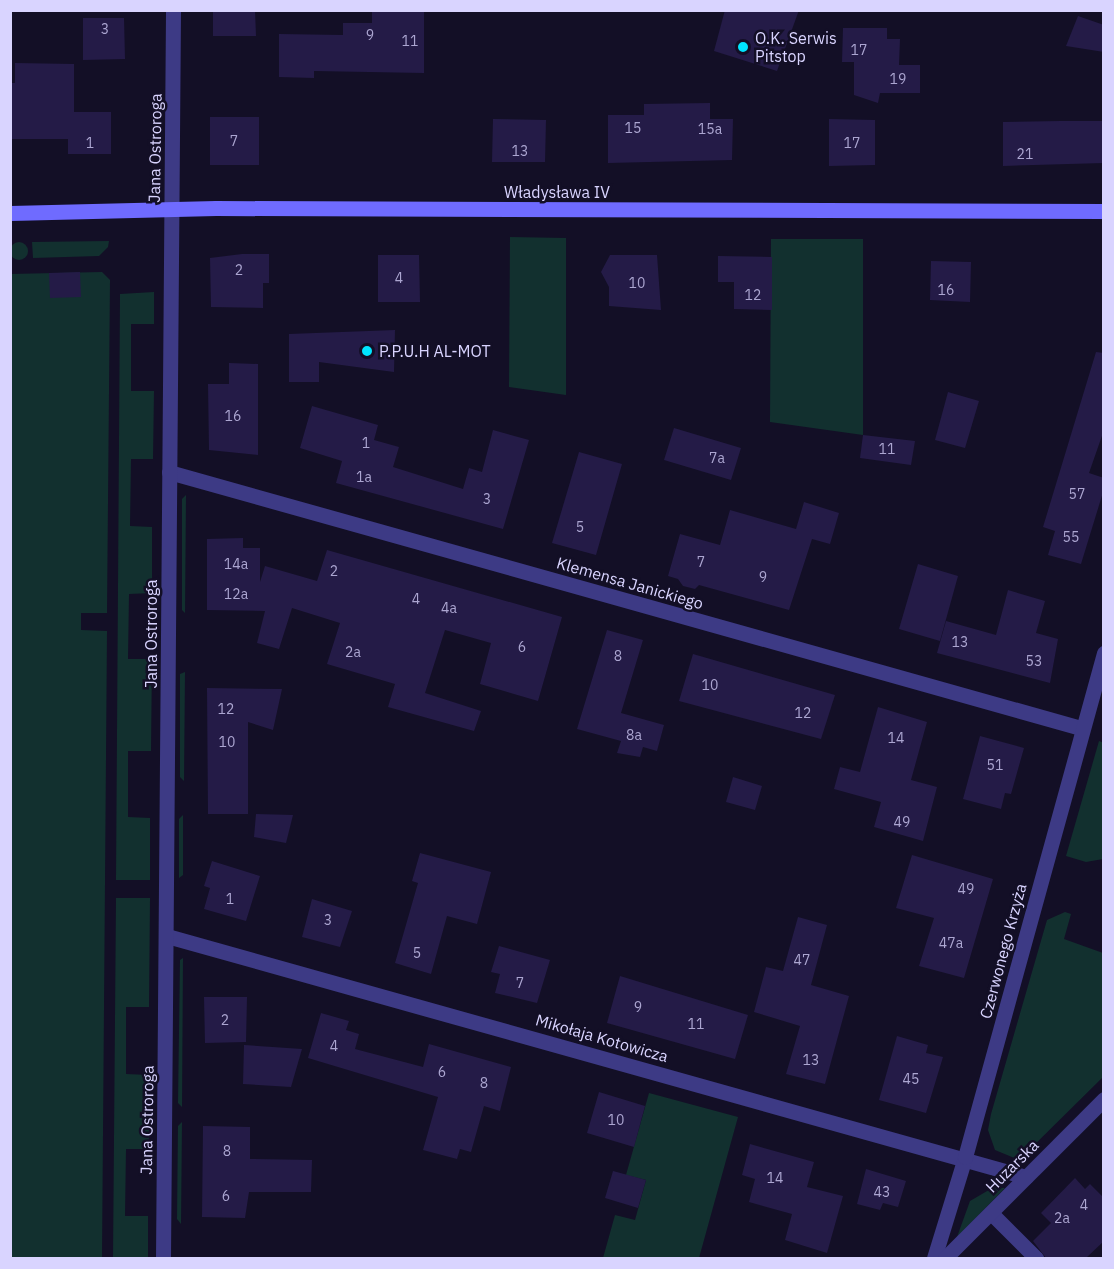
<!DOCTYPE html>
<html>
<head>
<meta charset="utf-8">
<style>
	body { margin:0 }
	#map { position:relative; width:1114px; height:1269px; overflow:hidden; background:#130f26; font-family:"IBM Plex Sans",sans-serif }
	div>[style] { position:absolute }
	[style*='--x'] { left:calc(var(--x)*1px); top:calc(var(--y)*1px); width:calc(var(--w)*1px); rotate:calc(var(--a)*1deg) }
	.green>* { inset:0; background:#12302f }
	.round { border-radius:50% }
	.building>* { inset:0; background:#241b47 }
	.lane>* { height:15px; margin:-7.5px; padding:0 7.5px; transform-origin:7.5px; border-radius:7.5px; background:#3d3a85 }
	.street>* { height:15px; margin:-7.5px; padding:0 7.5px; transform-origin:7.5px; border-radius:7.5px; background:#3d3a85 }
	.secondary>* { height:15px; margin:-7.5px; padding:0 7.5px; transform-origin:7.5px; border-radius:7.5px; background:#6f6bff }
	.dots>* { width:16px; height:16px; translate:-50% -50%; box-sizing:border-box; border:3px solid #130f26; border-radius:50% }
	span { translate:-50% -50%; white-space:nowrap; text-align:center; line-height:1.15; -webkit-text-stroke:5px #130f26; paint-order:stroke }
	.number-label { font-size:14px; color:#aca6d1 }
	.number-label span { -webkit-text-stroke-width:0 }
	.poi-label { font-size:16px; color:#d9d4ff }
	.left { translate:0 -50%; text-align:left }
	.street-label { font-size:16px; color:#d9d4ff }
	.frame { position:absolute; inset:0; border:12px solid #d9d4ff; pointer-events:none }
</style>
</head>
<body>
<div id="map">
	<div class="green">
		<div style="clip-path:polygon(510px 237px,566px 238px,566px 395px,509px 387px)"></div>
		<div style="clip-path:polygon(771px 239px,863px 239px,863px 435px,770px 422px)"></div>
		<div style="clip-path:polygon(109px 241px,108px 247px,99px 256px,33px 258px,32px 242px)"></div>
		<div class="round" style="left:10px;top:242px;width:18px;height:18px"></div>
		<div style="clip-path:polygon(102px 272px,110px 280px,107px 613px,81px 613px,81px 630px,107px 631px,102px 1258px,11px 1258px,10px 274px)"></div>
		<div style="clip-path:polygon(154px 292px,154px 324px,131px 324px,131px 391px,154px 391px,153px 459px,131px 459px,130px 526px,152px 527px,152px 593px,129px 594px,128px 659px,152px 659px,151px 751px,128px 751px,128px 817px,150px 818px,150px 880px,116px 880px,120px 294px)"></div>
		<div style="clip-path:polygon(186px 495px,185px 613px,182px 610px,182px 499px)"></div>
		<div style="clip-path:polygon(185px 672px,184px 781px,180px 777px,180px 674px)"></div>
		<div style="clip-path:polygon(1099px 741px,1104px 743px,1103px 859px,1086px 862px,1066px 856px)"></div>
		<div style="clip-path:polygon(183px 815px,183px 875px,179px 878px,179px 819px)"></div>
		<div style="clip-path:polygon(116px 898px,150px 898px,149px 1007px,126px 1007px,126px 1074px,149px 1075px,149px 1149px,126px 1149px,125px 1216px,148px 1216px,148px 1258px,113px 1258px)"></div>
		<div style="clip-path:polygon(1065px 912px,1071px 914px,1064px 939px,1103px 953px,1103px 1077px,1019px 1160px,995px 1150px,988px 1130px,991px 1114px,1047px 920px)"></div>
		<div style="clip-path:polygon(183px 958px,182px 1107px,178px 1103px,180px 960px)"></div>
		<div style="clip-path:polygon(649px 1093px,738px 1117px,699px 1258px,603px 1258px,615px 1215px,635px 1220px,646px 1180px,626px 1175px)"></div>
		<div style="clip-path:polygon(182px 1122px,181px 1224px,177px 1219px,178px 1126px)"></div>
		<div style="clip-path:polygon(994px 1187px,1005px 1188px,957px 1237px,970px 1201px)"></div>
	</div>
	<div class="building">
		<div style="clip-path:polygon(213px 10px,255px 10px,256px 36px,213px 36px)"></div>
		<div style="clip-path:polygon(372px 10px,424px 10px,424px 73px,314px 71px,314px 78px,279px 77px,279px 34px,343px 35px,343px 23px,372px 23px)"></div>
		<div style="clip-path:polygon(725px 10px,799px 10px,777px 71px,714px 51px)"></div>
		<div style="clip-path:polygon(1078px 16px,1104px 25px,1104px 52px,1066px 46px)"></div>
		<div style="clip-path:polygon(83px 18px,124px 18px,125px 59px,83px 60px)"></div>
		<div style="clip-path:polygon(843px 28px,887px 28px,887px 39px,900px 39px,899px 65px,920px 65px,920px 93px,880px 93px,878px 103px,854px 95px,854px 62px,842px 62px)"></div>
		<div style="clip-path:polygon(15px 63px,74px 64px,74px 112px,111px 112px,111px 154px,68px 154px,68px 139px,10px 139px,10px 83px,15px 83px)"></div>
		<div style="clip-path:polygon(710px 103px,710px 119px,733px 119px,732px 160px,608px 163px,608px 115px,644px 115px,644px 104px)"></div>
		<div style="clip-path:polygon(210px 117px,259px 117px,259px 165px,210px 165px)"></div>
		<div style="clip-path:polygon(493px 119px,546px 120px,545px 162px,492px 162px)"></div>
		<div style="clip-path:polygon(829px 119px,875px 120px,875px 165px,829px 166px)"></div>
		<div style="clip-path:polygon(1061px 121px,1104px 121px,1104px 163px,1003px 166px,1003px 122px)"></div>
		<div style="clip-path:polygon(242px 254px,269px 254px,269px 283px,263px 283px,263px 308px,211px 307px,210px 258px)"></div>
		<div style="clip-path:polygon(378px 255px,419px 255px,420px 302px,378px 302px)"></div>
		<div style="clip-path:polygon(610px 255px,657px 255px,661px 310px,609px 306px,609px 287px,601px 272px)"></div>
		<div style="clip-path:polygon(718px 256px,772px 257px,772px 310px,734px 309px,734px 282px,718px 282px)"></div>
		<div style="clip-path:polygon(931px 261px,971px 262px,970px 302px,930px 300px)"></div>
		<div style="clip-path:polygon(80px 272px,81px 297px,50px 298px,49px 273px)"></div>
		<div style="clip-path:polygon(395px 330px,394px 372px,319px 362px,319px 382px,289px 382px,289px 334px)"></div>
		<div style="clip-path:polygon(1096px 352px,1104px 353px,1104px 430px,1089px 473px,1104px 478px,1104px 489px,1081px 564px,1048px 555px,1055px 531px,1043px 527px)"></div>
		<div style="clip-path:polygon(229px 363px,258px 364px,258px 455px,209px 450px,208px 384px,229px 384px)"></div>
		<div style="clip-path:polygon(948px 392px,979px 401px,965px 448px,935px 440px)"></div>
		<div style="clip-path:polygon(312px 406px,378px 425px,374px 440px,399px 447px,393px 467px,463px 489px,469px 468px,482px 472px,493px 430px,529px 440px,503px 529px,336px 483px,342px 461px,300px 448px)"></div>
		<div style="clip-path:polygon(674px 428px,741px 448px,731px 480px,664px 460px)"></div>
		<div style="clip-path:polygon(863px 435px,915px 441px,911px 465px,860px 458px)"></div>
		<div style="clip-path:polygon(579px 452px,622px 464px,596px 555px,552px 543px)"></div>
		<div style="clip-path:polygon(804px 502px,839px 513px,830px 544px,812px 539px,789px 610px,699px 585px,695px 589px,683px 586px,678px 579px,668px 576px,680px 534px,720px 545px,730px 510px,796px 529px)"></div>
		<div style="clip-path:polygon(243px 538px,243px 548px,260px 548px,260px 582px,265px 566px,317px 581px,327px 550px,562px 617px,538px 701px,480px 684px,491px 643px,445px 630px,425px 693px,481px 711px,474px 731px,388px 707px,395px 684px,327px 664px,340px 623px,292px 608px,279px 649px,257px 643px,265px 611px,207px 610px,207px 539px)"></div>
		<div style="clip-path:polygon(918px 564px,958px 576px,940px 641px,899px 629px)"></div>
		<div style="clip-path:polygon(1008px 590px,1045px 601px,1036px 633px,1058px 639px,1050px 683px,937px 653px,946px 621px,996px 635px)"></div>
		<div style="clip-path:polygon(607px 630px,643px 640px,621px 713px,664px 725px,657px 751px,643px 747px,640px 757px,617px 753px,621px 741px,577px 729px)"></div>
		<div style="clip-path:polygon(693px 654px,835px 695px,821px 739px,679px 701px)"></div>
		<div style="clip-path:polygon(207px 688px,282px 689px,273px 730px,248px 722px,248px 814px,208px 814px)"></div>
		<div style="clip-path:polygon(878px 707px,927px 722px,911px 780px,937px 787px,923px 841px,874px 827px,881px 802px,834px 789px,840px 767px,860px 772px)"></div>
		<div style="clip-path:polygon(980px 736px,1024px 748px,1011px 794px,1005px 793px,1001px 809px,963px 799px)"></div>
		<div style="clip-path:polygon(733px 777px,762px 786px,755px 810px,726px 802px)"></div>
		<div style="clip-path:polygon(256px 814px,293px 815px,286px 843px,254px 837px)"></div>
		<div style="clip-path:polygon(420px 853px,491px 872px,477px 924px,447px 916px,431px 974px,395px 963px,418px 883px,412px 881px)"></div>
		<div style="clip-path:polygon(912px 855px,993px 879px,964px 978px,919px 966px,934px 918px,896px 908px)"></div>
		<div style="clip-path:polygon(212px 861px,260px 876px,246px 921px,204px 909px,210px 888px,204px 886px)"></div>
		<div style="clip-path:polygon(312px 899px,352px 911px,340px 947px,302px 937px)"></div>
		<div style="clip-path:polygon(798px 917px,827px 925px,811px 985px,849px 996px,825px 1084px,786px 1074px,800px 1026px,754px 1012px,766px 967px,783px 971px)"></div>
		<div style="clip-path:polygon(499px 946px,550px 960px,537px 1003px,495px 993px,500px 974px,491px 972px)"></div>
		<div style="clip-path:polygon(620px 976px,748px 1015px,735px 1059px,607px 1023px)"></div>
		<div style="clip-path:polygon(204px 997px,247px 997px,246px 1042px,205px 1043px)"></div>
		<div style="clip-path:polygon(321px 1013px,349px 1021px,346px 1030px,359px 1034px,355px 1049px,423px 1067px,429px 1044px,511px 1067px,500px 1111px,484px 1106px,471px 1152px,460px 1149px,457px 1159px,423px 1150px,438px 1097px,308px 1058px)"></div>
		<div style="clip-path:polygon(897px 1036px,928px 1045px,926px 1053px,943px 1057px,926px 1113px,879px 1100px)"></div>
		<div style="clip-path:polygon(244px 1045px,302px 1049px,291px 1087px,243px 1084px)"></div>
		<div style="clip-path:polygon(599px 1092px,645px 1106px,634px 1147px,587px 1133px)"></div>
		<div style="clip-path:polygon(203px 1126px,250px 1127px,250px 1159px,312px 1160px,311px 1192px,249px 1192px,245px 1218px,202px 1217px)"></div>
		<div style="clip-path:polygon(750px 1144px,814px 1162px,807px 1187px,843px 1196px,827px 1253px,785px 1240px,792px 1214px,749px 1202px,755px 1179px,742px 1175px)"></div>
		<div style="clip-path:polygon(866px 1169px,906px 1181px,898px 1207px,883px 1203px,880px 1210px,857px 1204px)"></div>
		<div style="clip-path:polygon(613px 1171px,646px 1180px,638px 1208px,605px 1198px)"></div>
		<div style="clip-path:polygon(1075px 1178px,1085px 1189px,1090px 1184px,1104px 1198px,1104px 1241px,1086px 1258px,1046px 1258px,1033px 1241px,1051px 1223px,1041px 1213px)"></div>
	</div>
	<div class="lane">
		<div style="--x:991;--y:1213;--w:64;--a:45"></div>
	</div>
	<div class="street">
		<div style="--x:169;--y:472;--w:947;--a:15.68"></div>
		<div style="--x:167;--y:936;--w:892;--a:15.67"></div>
		<div style="--x:163;--y:1258;--w:1248;--a:-89.54"></div>
		<div style="--x:934;--y:1258;--w:106;--a:-72.9"></div>
		<div style="--x:965;--y:1157;--w:523;--a:-74.58"></div>
		<div style="--x:945;--y:1258;--w:225;--a:-45"></div>
	</div>
	<div class="secondary">
		<div style="--x:10;--y:213;--w:206;--a:-1.4"></div>
		<div style="--x:216;--y:208;--w:888;--a:0.19"></div>
	</div>
	<div class="dots">
		<div style="left:743px;top:47px;background:#00e5ff"></div>
		<div style="left:367px;top:351px;background:#00e5ff"></div>
	</div>
	<div class="number-label">
		<span style="left:105px;top:29px">3</span>
		<span style="left:370px;top:35px">9</span>
		<span style="left:410px;top:41px">11</span>
		<span style="left:859px;top:50px">17</span>
		<span style="left:898px;top:79px">19</span>
		<span style="left:633px;top:128px">15</span>
		<span style="left:710px;top:129px">15a</span>
		<span style="left:234px;top:141px">7</span>
		<span style="left:90px;top:143px">1</span>
		<span style="left:852px;top:143px">17</span>
		<span style="left:520px;top:151px">13</span>
		<span style="left:1025px;top:154px">21</span>
		<span style="left:239px;top:270px">2</span>
		<span style="left:399px;top:278px">4</span>
		<span style="left:637px;top:283px">10</span>
		<span style="left:946px;top:290px">16</span>
		<span style="left:753px;top:295px">12</span>
		<span style="left:233px;top:416px">16</span>
		<span style="left:366px;top:443px">1</span>
		<span style="left:887px;top:449px">11</span>
		<span style="left:717px;top:458px">7a</span>
		<span style="left:364px;top:477px">1a</span>
		<span style="left:1077px;top:494px">57</span>
		<span style="left:487px;top:499px">3</span>
		<span style="left:580px;top:527px">5</span>
		<span style="left:1071px;top:537px">55</span>
		<span style="left:701px;top:562px">7</span>
		<span style="left:236px;top:564px">14a</span>
		<span style="left:334px;top:571px">2</span>
		<span style="left:763px;top:577px">9</span>
		<span style="left:236px;top:594px">12a</span>
		<span style="left:416px;top:599px">4</span>
		<span style="left:449px;top:608px">4a</span>
		<span style="left:960px;top:642px">13</span>
		<span style="left:522px;top:647px">6</span>
		<span style="left:353px;top:652px">2a</span>
		<span style="left:618px;top:656px">8</span>
		<span style="left:1034px;top:661px">53</span>
		<span style="left:710px;top:685px">10</span>
		<span style="left:226px;top:709px">12</span>
		<span style="left:803px;top:713px">12</span>
		<span style="left:634px;top:735px">8a</span>
		<span style="left:896px;top:738px">14</span>
		<span style="left:227px;top:742px">10</span>
		<span style="left:995px;top:765px">51</span>
		<span style="left:902px;top:822px">49</span>
		<span style="left:966px;top:889px">49</span>
		<span style="left:230px;top:899px">1</span>
		<span style="left:328px;top:920px">3</span>
		<span style="left:951px;top:943px">47a</span>
		<span style="left:417px;top:953px">5</span>
		<span style="left:802px;top:960px">47</span>
		<span style="left:520px;top:983px">7</span>
		<span style="left:638px;top:1007px">9</span>
		<span style="left:225px;top:1020px">2</span>
		<span style="left:696px;top:1024px">11</span>
		<span style="left:334px;top:1046px">4</span>
		<span style="left:811px;top:1060px">13</span>
		<span style="left:442px;top:1072px">6</span>
		<span style="left:911px;top:1079px">45</span>
		<span style="left:484px;top:1083px">8</span>
		<span style="left:616px;top:1120px">10</span>
		<span style="left:227px;top:1151px">8</span>
		<span style="left:775px;top:1178px">14</span>
		<span style="left:882px;top:1192px">43</span>
		<span style="left:226px;top:1196px">6</span>
		<span style="left:1084px;top:1205px">4</span>
		<span style="left:1062px;top:1218px">2a</span>
	</div>
	<div class="poi-label">
		<span class="left" style="left:755px;top:47px">O.K. Serwis<br>Pitstop</span>
		<span class="left" style="left:379px;top:351px">P.P.U.H AL-MOT</span>
	</div>
	<div class="street-label">
		<span style="left:155px;top:148px;rotate:-89deg">Jana Ostroroga</span>
		<span style="left:557px;top:192px">Władysława IV</span>
		<span style="left:630px;top:583px;rotate:16deg">Klemensa Janickiego</span>
		<span style="left:151px;top:634px;rotate:-90deg">Jana Ostroroga</span>
		<span style="left:1003px;top:951px;rotate:-75deg">Czerwonego Krzyża</span>
		<span style="left:602px;top:1038px;rotate:16deg">Mikołaja Kotowicza</span>
		<span style="left:147px;top:1120px;rotate:-89deg">Jana Ostroroga</span>
		<span style="left:1012px;top:1166px;rotate:-45deg">Huzarska</span>
	</div>
	<div class="frame"></div>
</div>
</body>
</html>
